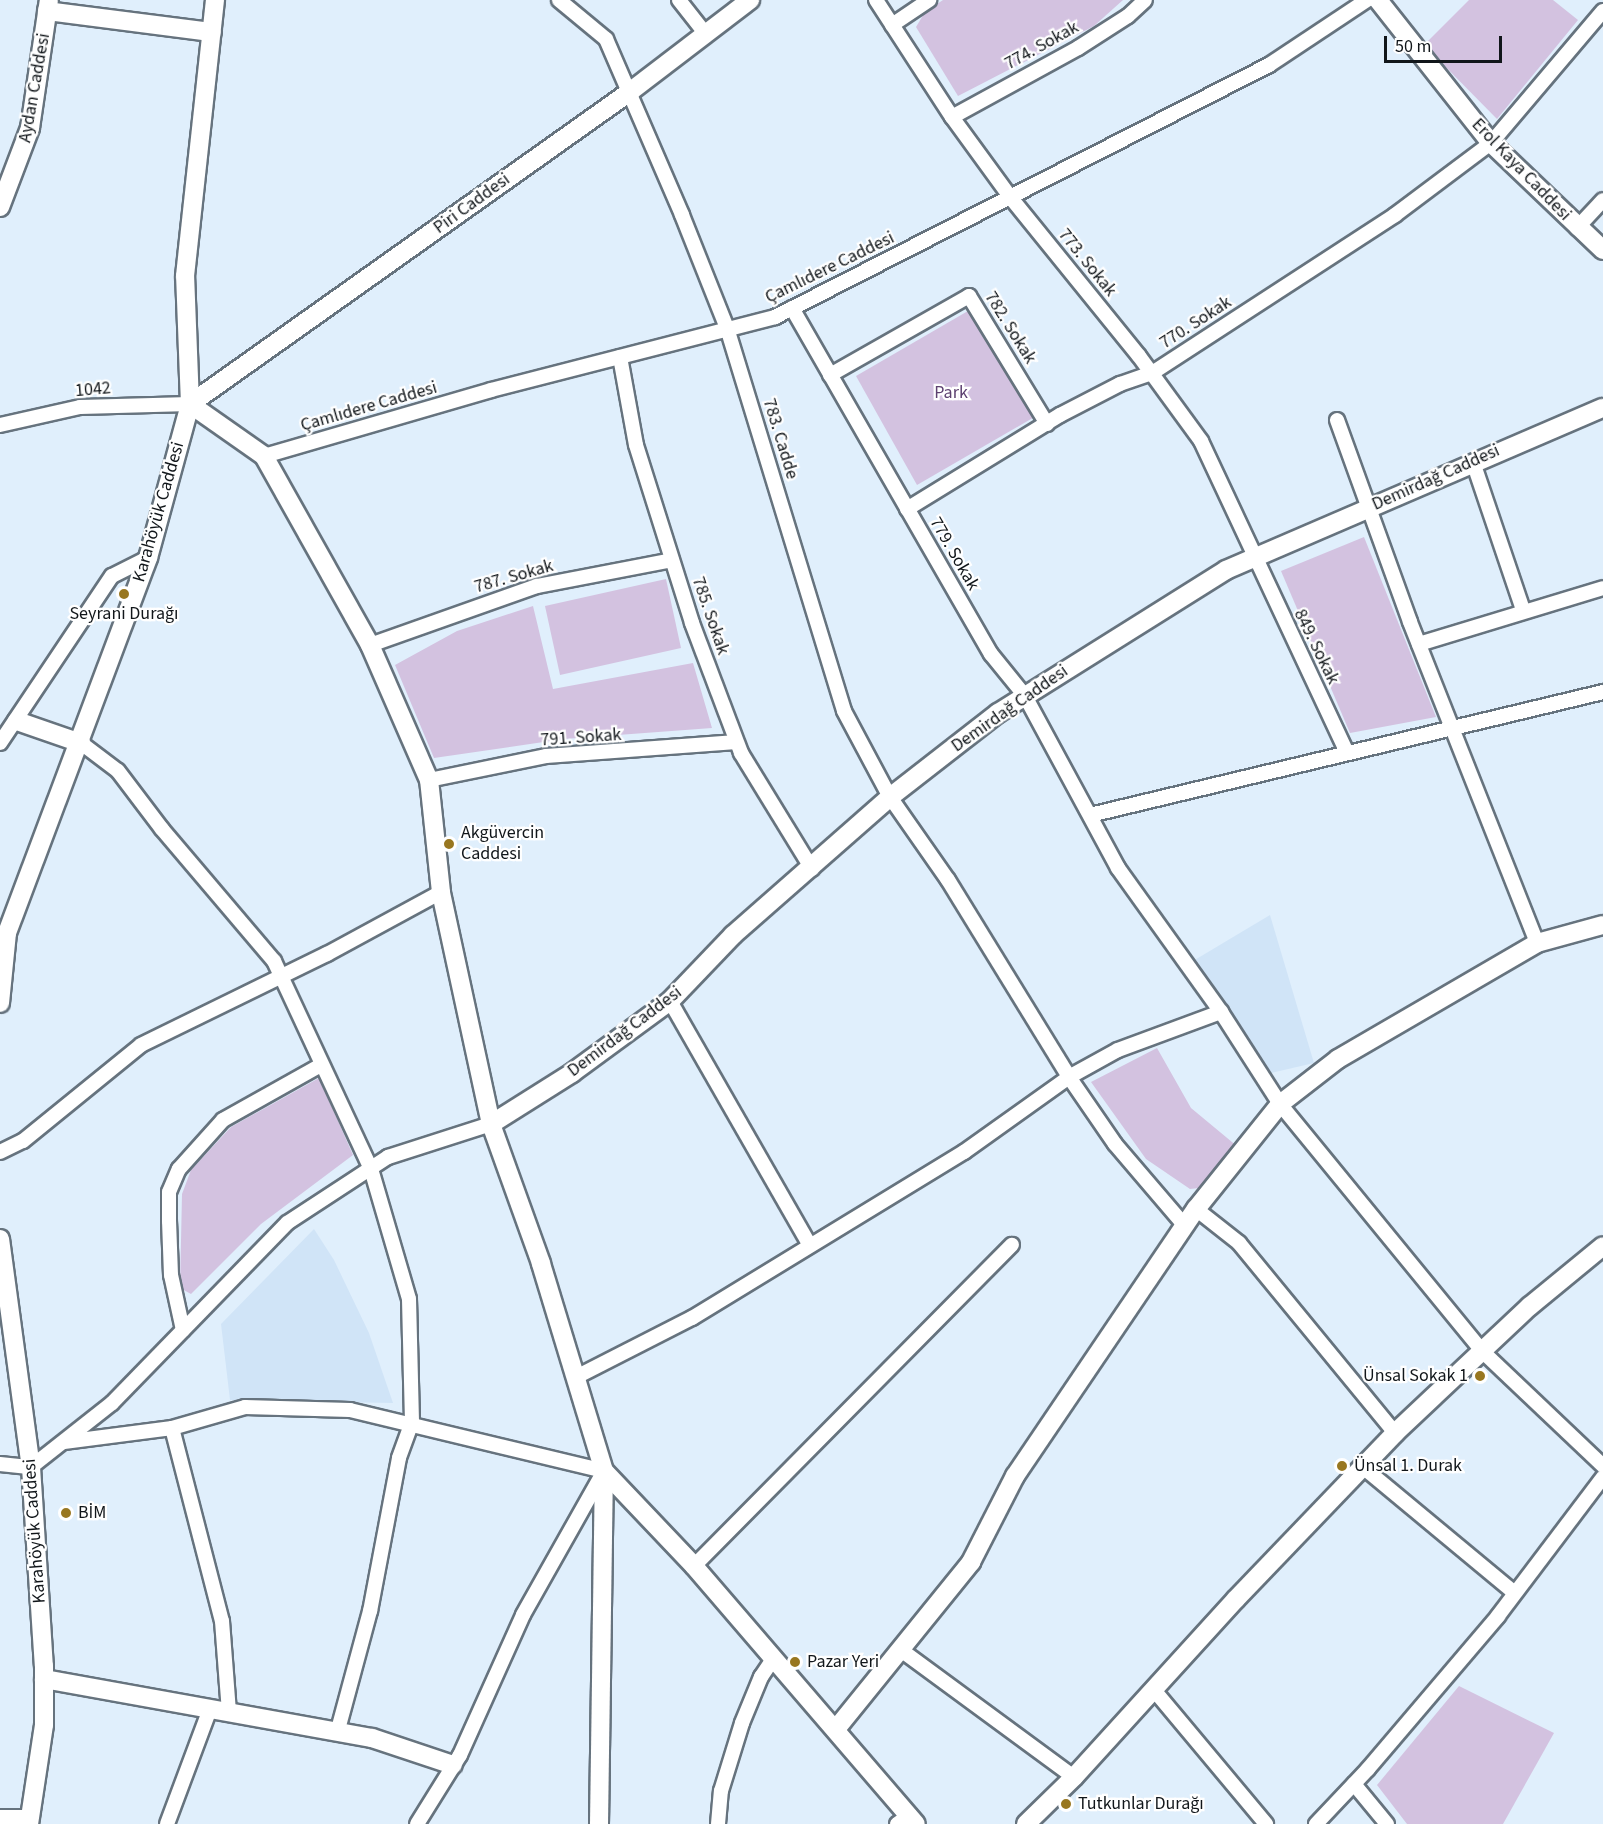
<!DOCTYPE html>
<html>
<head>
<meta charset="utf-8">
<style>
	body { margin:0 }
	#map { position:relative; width:1603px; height:1824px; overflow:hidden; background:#e0effc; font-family:"Source Sans 3",sans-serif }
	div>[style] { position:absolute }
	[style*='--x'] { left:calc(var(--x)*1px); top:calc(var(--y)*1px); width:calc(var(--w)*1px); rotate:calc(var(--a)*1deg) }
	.built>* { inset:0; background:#d0e4f7 }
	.green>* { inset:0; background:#d3c2e0 }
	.roads { filter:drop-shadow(2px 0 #66737e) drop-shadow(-2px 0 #66737e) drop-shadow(0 2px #66737e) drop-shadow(0 -2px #66737e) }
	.minor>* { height:14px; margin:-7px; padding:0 7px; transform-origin:7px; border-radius:7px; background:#fff }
	.tertiary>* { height:18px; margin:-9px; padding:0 9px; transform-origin:9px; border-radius:9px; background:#fff }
	.dots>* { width:16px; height:16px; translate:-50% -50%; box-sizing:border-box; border:3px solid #fff; border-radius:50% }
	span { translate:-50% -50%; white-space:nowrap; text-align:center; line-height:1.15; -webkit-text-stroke:4.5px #fff; paint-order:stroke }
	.street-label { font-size:18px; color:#11161a }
	.park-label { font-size:18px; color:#5d4170 }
	.poi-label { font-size:18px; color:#11161a }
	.left { translate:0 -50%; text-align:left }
	.right { translate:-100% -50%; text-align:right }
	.scale { position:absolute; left:1384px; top:36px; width:118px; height:27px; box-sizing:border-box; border:3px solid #11161a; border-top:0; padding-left:8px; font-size:18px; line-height:21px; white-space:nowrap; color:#11161a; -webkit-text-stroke:4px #fff; paint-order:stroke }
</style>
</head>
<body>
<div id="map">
	<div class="built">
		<div style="clip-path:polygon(1270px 915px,1314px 1063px,1271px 1073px,1193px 961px)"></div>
		<div style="clip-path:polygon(314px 1229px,334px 1260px,369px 1333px,393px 1403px,230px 1400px,221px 1324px)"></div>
	</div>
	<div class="green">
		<div style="clip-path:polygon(943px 0,1123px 0,1094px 26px,958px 96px,916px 27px,925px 12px)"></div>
		<div style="clip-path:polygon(1469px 0,1553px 0,1578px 20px,1497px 119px,1424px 45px)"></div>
		<div style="clip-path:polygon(980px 304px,1043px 412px,917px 485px,856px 376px)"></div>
		<div style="clip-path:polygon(1364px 537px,1436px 717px,1350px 733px,1281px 571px)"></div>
		<div style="clip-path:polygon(666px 579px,681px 648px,560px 675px,545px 606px)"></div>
		<div style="clip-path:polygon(533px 606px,553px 689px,693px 663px,712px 728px,564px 739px,434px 758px,395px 665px,457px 631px)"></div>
		<div style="clip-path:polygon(1157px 1048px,1191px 1108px,1238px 1147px,1208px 1187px,1190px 1189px,1146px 1159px,1091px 1082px)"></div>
		<div style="clip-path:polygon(319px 1078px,353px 1155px,261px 1224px,191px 1294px,180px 1288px,182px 1194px,191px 1170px,231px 1127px)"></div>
		<div style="clip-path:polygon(1459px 1686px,1554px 1733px,1503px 1824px,1407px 1824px,1377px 1785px)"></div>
	</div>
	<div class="roads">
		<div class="minor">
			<div style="--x:559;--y:0;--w:61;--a:39.7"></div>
			<div style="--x:606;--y:39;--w:192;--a:66.6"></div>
			<div style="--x:682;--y:215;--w:122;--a:68.3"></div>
			<div style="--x:727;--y:328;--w:400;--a:73"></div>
			<div style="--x:844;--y:711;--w:98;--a:61.9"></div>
			<div style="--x:890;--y:797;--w:101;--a:55.1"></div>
			<div style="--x:948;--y:880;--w:231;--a:58.4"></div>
			<div style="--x:1069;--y:1077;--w:81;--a:55.5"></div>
			<div style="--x:1115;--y:1144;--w:108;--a:49.5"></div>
			<div style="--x:679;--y:0;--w:42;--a:51.8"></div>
			<div style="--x:876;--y:0;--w:140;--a:57"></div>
			<div style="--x:952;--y:117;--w:100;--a:53.9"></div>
			<div style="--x:1011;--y:198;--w:203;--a:51"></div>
			<div style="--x:1139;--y:356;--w:105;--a:53.9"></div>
			<div style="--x:1201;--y:441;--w:344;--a:64.9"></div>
			<div style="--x:892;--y:25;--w:45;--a:-34"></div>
			<div style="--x:952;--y:117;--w:144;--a:-28.7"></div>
			<div style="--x:1078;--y:48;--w:59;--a:-32.6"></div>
			<div style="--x:1128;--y:16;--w:23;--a:-43"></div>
			<div style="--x:1577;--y:228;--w:38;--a:-47"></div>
			<div style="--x:792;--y:308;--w:399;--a:60.1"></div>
			<div style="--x:991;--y:654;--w:54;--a:51"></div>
			<div style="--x:1025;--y:696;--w:196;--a:61.6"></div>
			<div style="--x:1118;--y:868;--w:177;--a:54.4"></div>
			<div style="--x:1221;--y:1012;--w:109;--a:57.3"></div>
			<div style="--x:1280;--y:1104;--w:319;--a:50.7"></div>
			<div style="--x:1482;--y:1351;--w:167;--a:43.5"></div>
			<div style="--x:620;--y:357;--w:89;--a:79.7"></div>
			<div style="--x:636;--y:445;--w:187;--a:72.5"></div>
			<div style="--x:692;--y:623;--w:139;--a:69.3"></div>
			<div style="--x:741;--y:753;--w:136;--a:58.5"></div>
			<div style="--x:830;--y:375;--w:160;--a:-29.6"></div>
			<div style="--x:969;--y:296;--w:150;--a:58.6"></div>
			<div style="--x:1337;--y:420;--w:215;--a:70.1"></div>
			<div style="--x:1410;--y:622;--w:345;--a:68.4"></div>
			<div style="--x:0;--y:425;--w:82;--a:-12.7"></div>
			<div style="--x:80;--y:407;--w:110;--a:-1.6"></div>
			<div style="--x:264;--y:456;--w:236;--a:-16.2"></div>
			<div style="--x:491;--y:390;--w:293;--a:-14.4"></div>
			<div style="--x:775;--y:317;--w:555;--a:-27.03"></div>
			<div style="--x:1269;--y:65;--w:118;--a:-33.6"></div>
			<div style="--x:1473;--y:462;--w:156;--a:71.3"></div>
			<div style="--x:907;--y:509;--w:180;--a:-31.6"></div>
			<div style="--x:1060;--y:415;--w:68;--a:-27.3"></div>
			<div style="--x:1120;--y:384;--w:34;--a:-19"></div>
			<div style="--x:1152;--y:373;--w:290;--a:-33"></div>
			<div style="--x:1395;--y:215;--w:120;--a:-36.9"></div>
			<div style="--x:1491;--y:143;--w:173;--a:-49.7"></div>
			<div style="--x:1419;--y:644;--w:192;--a:-16.9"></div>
			<div style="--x:370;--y:645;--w:177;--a:-19.5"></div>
			<div style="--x:537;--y:586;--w:137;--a:-10.9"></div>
			<div style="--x:0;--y:743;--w:201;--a:-56.2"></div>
			<div style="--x:112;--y:576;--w:40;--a:-26.6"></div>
			<div style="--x:81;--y:743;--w:46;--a:37.1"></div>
			<div style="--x:118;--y:771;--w:73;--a:52.8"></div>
			<div style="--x:162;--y:829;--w:173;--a:49.7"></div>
			<div style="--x:274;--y:961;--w:230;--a:65"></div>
			<div style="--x:371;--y:1169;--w:135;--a:73.7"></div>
			<div style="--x:409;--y:1299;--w:123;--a:88.6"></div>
			<div style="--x:412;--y:1422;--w:38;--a:110"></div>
			<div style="--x:399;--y:1458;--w:156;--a:100.7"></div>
			<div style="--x:370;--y:1611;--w:126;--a:105.1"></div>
			<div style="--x:429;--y:780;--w:119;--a:-11.6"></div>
			<div style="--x:546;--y:756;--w:191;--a:-4.2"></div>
			<div style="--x:1090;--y:815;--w:528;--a:-13.48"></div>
			<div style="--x:670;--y:1001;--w:281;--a:60.2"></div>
			<div style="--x:0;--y:1152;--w:25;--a:-26"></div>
			<div style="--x:23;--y:1141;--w:152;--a:-39.1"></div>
			<div style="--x:141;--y:1045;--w:207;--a:-26.1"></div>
			<div style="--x:327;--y:954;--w:130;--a:-28.5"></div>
			<div style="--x:1196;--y:1209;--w:55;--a:38.3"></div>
			<div style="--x:1239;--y:1243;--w:246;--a:50.6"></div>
			<div style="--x:183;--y:1330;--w:56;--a:-102.3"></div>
			<div style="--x:171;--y:1275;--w:54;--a:-92.1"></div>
			<div style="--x:169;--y:1221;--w:29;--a:-90"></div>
			<div style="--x:169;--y:1192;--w:25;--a:-67"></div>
			<div style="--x:179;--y:1169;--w:66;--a:-48.1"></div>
			<div style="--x:223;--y:1120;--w:112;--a:-29.3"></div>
			<div style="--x:576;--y:1377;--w:130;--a:-27"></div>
			<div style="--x:692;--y:1318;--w:319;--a:-31.4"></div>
			<div style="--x:964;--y:1152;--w:129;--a:-35.5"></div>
			<div style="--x:1069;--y:1077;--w:56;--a:-28.9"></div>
			<div style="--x:1118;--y:1050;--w:110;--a:-20.3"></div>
			<div style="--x:172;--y:1428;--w:199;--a:75.5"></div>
			<div style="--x:222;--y:1621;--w:92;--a:85.6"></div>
			<div style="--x:64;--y:1442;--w:109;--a:-7.4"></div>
			<div style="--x:172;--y:1428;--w:76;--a:-16"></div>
			<div style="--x:245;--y:1407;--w:105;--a:1.6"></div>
			<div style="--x:350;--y:1410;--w:261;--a:13.5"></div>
			<div style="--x:604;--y:1471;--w:165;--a:119.4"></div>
			<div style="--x:523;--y:1615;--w:154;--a:114.2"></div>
			<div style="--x:460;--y:1755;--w:81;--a:121.9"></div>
			<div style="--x:0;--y:1464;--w:31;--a:6"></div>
			<div style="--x:31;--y:1467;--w:103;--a:-38.3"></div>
			<div style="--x:112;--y:1403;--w:251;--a:-45.8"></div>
			<div style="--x:287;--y:1223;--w:121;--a:-33.2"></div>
			<div style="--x:388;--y:1157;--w:108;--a:-17.8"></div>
			<div style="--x:1363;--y:1467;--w:197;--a:39.7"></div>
			<div style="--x:694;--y:1566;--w:452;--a:-45.3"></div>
			<div style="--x:901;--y:1650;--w:215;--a:36.3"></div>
			<div style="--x:1154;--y:1690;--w:175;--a:50.1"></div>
			<div style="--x:1354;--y:1784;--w:52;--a:50.5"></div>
			<div style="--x:0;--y:1817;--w:30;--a:0"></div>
			<div style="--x:167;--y:1824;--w:123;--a:-69.5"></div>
			<div style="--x:718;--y:1824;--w:33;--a:-85"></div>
			<div style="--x:721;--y:1791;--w:71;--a:-72.8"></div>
			<div style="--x:742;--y:1723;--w:50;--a:-67.6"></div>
			<div style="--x:761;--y:1677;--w:23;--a:-56"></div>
			<div style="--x:897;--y:1824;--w:16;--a:-35"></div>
			<div style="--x:1316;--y:1824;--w:76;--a:-46.6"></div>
			<div style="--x:1368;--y:1769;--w:201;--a:-49.6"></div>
			<div style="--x:1498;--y:1616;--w:174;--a:-52.9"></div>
		</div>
		<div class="tertiary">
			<div style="--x:1378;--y:0;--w:182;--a:51.7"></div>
			<div style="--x:1491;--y:143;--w:155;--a:43.7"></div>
			<div style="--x:47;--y:11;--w:166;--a:7.3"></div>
			<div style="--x:0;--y:207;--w:85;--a:-69.2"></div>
			<div style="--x:30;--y:128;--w:129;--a:-81.6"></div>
			<div style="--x:17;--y:721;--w:68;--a:19"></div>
			<div style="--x:0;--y:1003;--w:70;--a:-84.3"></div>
			<div style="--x:7;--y:933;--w:401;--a:-69.4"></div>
			<div style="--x:148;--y:558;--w:160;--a:-74.7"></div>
			<div style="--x:190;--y:404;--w:128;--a:-92.2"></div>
			<div style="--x:185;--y:276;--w:278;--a:-83.8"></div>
			<div style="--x:491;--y:1124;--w:96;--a:-32.2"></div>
			<div style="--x:572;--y:1073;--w:122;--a:-36.3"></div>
			<div style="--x:670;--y:1001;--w:91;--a:-46.3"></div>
			<div style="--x:733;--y:935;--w:209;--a:-41.3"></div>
			<div style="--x:890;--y:797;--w:137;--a:-37.9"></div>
			<div style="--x:998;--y:713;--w:269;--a:-32.1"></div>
			<div style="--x:1226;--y:570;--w:410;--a:-23.3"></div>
			<div style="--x:0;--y:1239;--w:230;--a:82.3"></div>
			<div style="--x:31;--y:1467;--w:199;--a:86.3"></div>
			<div style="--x:44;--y:1666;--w:59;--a:90"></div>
			<div style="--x:44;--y:1725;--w:100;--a:98.6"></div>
			<div style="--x:604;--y:1471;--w:131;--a:46.5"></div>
			<div style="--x:694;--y:1566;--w:340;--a:49.3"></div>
			<div style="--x:44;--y:1679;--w:333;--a:10.2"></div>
			<div style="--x:372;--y:1738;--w:85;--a:18.4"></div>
			<div style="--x:836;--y:1729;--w:215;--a:-51"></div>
			<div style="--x:971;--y:1562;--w:97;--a:-62.9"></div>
			<div style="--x:1015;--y:1476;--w:323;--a:-55.9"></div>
			<div style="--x:1196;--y:1209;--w:134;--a:-51.3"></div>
			<div style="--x:1280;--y:1104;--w:73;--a:-37.8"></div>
			<div style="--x:1338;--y:1059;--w:230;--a:-30.2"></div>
			<div style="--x:1537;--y:943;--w:68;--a:-15.3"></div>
			<div style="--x:599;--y:1824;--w:353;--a:-89.2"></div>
			<div style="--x:604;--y:1471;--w:217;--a:-106.9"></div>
			<div style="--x:541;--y:1263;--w:148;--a:-109.8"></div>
			<div style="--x:491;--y:1124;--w:237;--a:-102.2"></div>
			<div style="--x:441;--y:892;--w:113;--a:-96.1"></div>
			<div style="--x:429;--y:780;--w:147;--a:-113.6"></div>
			<div style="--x:370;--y:645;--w:217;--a:-119.3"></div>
			<div style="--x:264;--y:456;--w:90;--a:-144.9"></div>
			<div style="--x:190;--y:404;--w:541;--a:-35.37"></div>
			<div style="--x:631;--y:91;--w:150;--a:-37.4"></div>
			<div style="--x:1026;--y:1824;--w:67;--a:-44.4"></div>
			<div style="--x:1074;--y:1777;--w:241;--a:-47.7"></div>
			<div style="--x:1236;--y:1599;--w:230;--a:-46.2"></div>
			<div style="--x:1395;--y:1433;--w:185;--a:-43.3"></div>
			<div style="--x:1530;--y:1306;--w:94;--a:-39.4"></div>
		</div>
	</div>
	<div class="dots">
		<div style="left:124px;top:594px;background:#987720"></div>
		<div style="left:449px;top:844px;background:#987720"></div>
		<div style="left:1480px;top:1376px;background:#987720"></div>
		<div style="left:1342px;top:1466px;background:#987720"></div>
		<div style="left:66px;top:1513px;background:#987720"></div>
		<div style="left:795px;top:1662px;background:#987720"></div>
		<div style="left:1066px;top:1804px;background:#987720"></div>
	</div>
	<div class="street-label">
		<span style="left:1042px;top:46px;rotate:-29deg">774. Sokak</span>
		<span style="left:35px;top:88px;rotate:-80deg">Aydan Caddesi</span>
		<span style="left:1521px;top:170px;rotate:46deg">Erol Kaya Caddesi</span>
		<span style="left:472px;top:204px;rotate:-36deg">Piri Caddesi</span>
		<span style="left:1087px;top:263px;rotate:51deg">773. Sokak</span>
		<span style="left:830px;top:268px;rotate:-26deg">Çamlıdere Caddesi</span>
		<span style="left:1196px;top:323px;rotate:-33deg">770. Sokak</span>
		<span style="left:1010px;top:328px;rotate:58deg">782. Sokak</span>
		<span style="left:93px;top:390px;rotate:-5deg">1042</span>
		<span style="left:369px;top:407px;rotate:-16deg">Çamlıdere Caddesi</span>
		<span style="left:780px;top:439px;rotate:73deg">783. Cadde</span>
		<span style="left:1436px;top:478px;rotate:-24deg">Demirdağ Caddesi</span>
		<span style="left:159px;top:512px;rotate:-74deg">Karahöyük Caddesi</span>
		<span style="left:954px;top:554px;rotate:60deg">779. Sokak</span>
		<span style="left:514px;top:577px;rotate:-16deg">787. Sokak</span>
		<span style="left:710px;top:616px;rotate:71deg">785. Sokak</span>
		<span style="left:1316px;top:647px;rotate:64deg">849. Sokak</span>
		<span style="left:1010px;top:709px;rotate:-35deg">Demirdağ Caddesi</span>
		<span style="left:581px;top:738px;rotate:-4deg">791. Sokak</span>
		<span style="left:625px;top:1032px;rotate:-37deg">Demirdağ Caddesi</span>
		<span style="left:35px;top:1531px;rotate:-94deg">Karahöyük Caddesi</span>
	</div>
	<div class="park-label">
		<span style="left:951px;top:393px">Park</span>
	</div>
	<div class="poi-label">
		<span style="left:124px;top:614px">Seyrani Durağı</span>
		<span class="left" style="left:461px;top:844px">Akgüvercin<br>Caddesi</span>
		<span class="right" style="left:1468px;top:1376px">Ünsal Sokak 1</span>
		<span class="left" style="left:1354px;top:1466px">Ünsal 1. Durak</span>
		<span class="left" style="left:78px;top:1513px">BİM</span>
		<span class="left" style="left:807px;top:1662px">Pazar Yeri</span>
		<span class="left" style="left:1078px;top:1804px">Tutkunlar Durağı</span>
	</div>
	<div class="scale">50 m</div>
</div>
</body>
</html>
